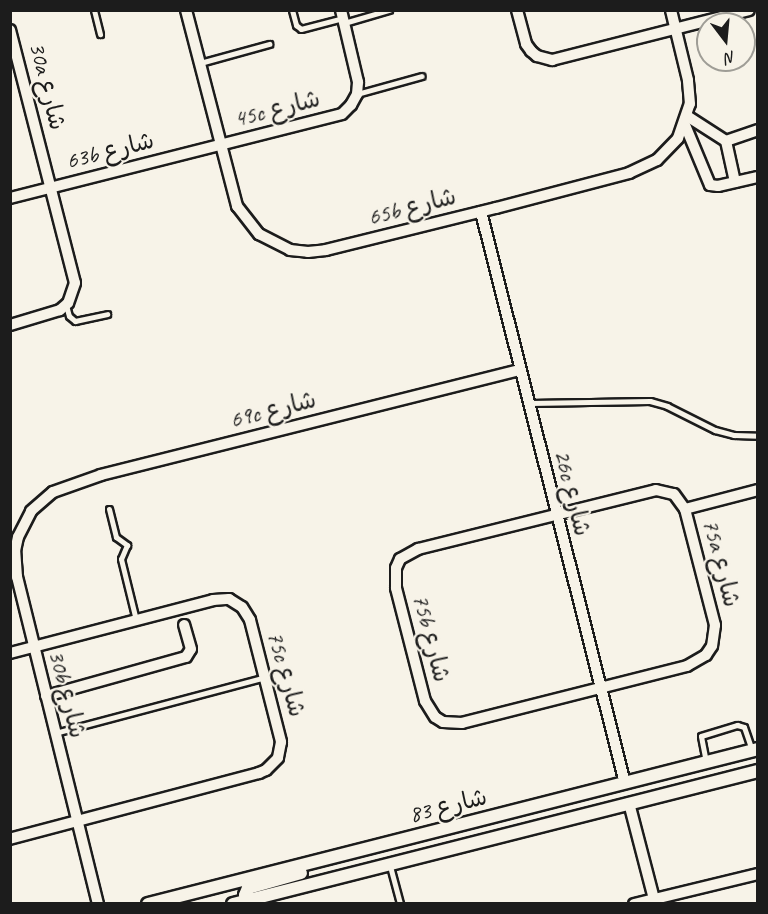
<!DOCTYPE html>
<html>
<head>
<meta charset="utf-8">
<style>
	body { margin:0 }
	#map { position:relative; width:768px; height:914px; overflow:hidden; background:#f7f3e8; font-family:Caveat,"Playpen Sans Arabic",sans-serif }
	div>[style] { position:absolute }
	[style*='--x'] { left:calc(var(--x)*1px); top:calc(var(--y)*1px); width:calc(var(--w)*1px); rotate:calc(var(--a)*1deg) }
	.roads { filter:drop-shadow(2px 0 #1c1c1c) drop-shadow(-2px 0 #1c1c1c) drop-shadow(0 2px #1c1c1c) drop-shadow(0 -2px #1c1c1c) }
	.service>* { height:5px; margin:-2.5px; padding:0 2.5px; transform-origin:2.5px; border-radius:2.5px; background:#f7f3e8 }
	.minor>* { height:10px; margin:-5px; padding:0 5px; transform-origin:5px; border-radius:5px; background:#f7f3e8 }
	.tertiary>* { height:12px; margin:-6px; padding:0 6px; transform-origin:6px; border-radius:6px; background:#f7f3e8 }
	span { translate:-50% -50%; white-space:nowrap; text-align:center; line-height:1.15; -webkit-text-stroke:4.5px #f7f3e8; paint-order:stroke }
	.street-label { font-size:24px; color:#1c1c1c }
	.frame { position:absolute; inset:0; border:12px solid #1c1c1c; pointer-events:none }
	.north { position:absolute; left:696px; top:12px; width:60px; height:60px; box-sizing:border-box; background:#f7f3e8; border:2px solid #9f9d96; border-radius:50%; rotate:164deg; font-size:16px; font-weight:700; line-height:24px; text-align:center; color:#1c1c1c }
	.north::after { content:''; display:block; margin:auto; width:21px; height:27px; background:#1c1c1c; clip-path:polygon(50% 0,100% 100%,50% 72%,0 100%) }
</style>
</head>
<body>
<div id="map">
	<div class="roads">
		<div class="service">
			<div style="--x:94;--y:10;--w:25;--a:76"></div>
			<div style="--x:292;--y:10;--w:16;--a:75"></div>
			<div style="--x:296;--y:25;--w:6;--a:39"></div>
			<div style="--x:301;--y:29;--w:43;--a:-14.7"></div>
			<div style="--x:344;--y:23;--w:47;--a:-16.1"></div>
			<div style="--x:200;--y:63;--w:72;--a:-15.4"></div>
			<div style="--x:357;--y:94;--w:67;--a:-15.5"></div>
			<div style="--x:66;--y:305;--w:11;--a:75"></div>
			<div style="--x:69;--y:316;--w:8;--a:40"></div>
			<div style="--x:75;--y:321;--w:33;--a:-12"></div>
			<div style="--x:530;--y:403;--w:120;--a:-1"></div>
			<div style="--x:650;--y:401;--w:18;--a:16"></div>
			<div style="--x:667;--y:406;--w:54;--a:26.6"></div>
			<div style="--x:715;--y:430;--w:20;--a:15"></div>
			<div style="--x:734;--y:435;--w:24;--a:2"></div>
			<div style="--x:109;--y:509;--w:29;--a:76"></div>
			<div style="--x:116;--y:537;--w:14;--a:36"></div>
			<div style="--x:127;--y:545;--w:15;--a:113"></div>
			<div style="--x:121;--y:559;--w:63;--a:76.2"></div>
			<div style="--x:55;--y:733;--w:217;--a:-14.9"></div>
			<div style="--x:706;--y:762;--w:26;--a:-101"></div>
			<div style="--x:701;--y:736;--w:38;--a:-17"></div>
			<div style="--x:737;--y:725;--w:7;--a:16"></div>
			<div style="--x:744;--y:727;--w:24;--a:71"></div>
			<div style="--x:390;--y:866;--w:39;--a:75"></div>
		</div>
		<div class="minor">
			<div style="--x:186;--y:10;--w:203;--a:75.4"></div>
			<div style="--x:237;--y:206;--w:36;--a:52"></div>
			<div style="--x:259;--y:234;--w:35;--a:27"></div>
			<div style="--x:290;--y:250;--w:18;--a:6"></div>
			<div style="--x:308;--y:252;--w:18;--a:-6"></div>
			<div style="--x:326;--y:250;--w:175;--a:-13.9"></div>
			<div style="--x:496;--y:208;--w:138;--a:-14.7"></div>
			<div style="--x:629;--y:173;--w:31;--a:-25"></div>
			<div style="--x:657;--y:160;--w:30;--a:-46"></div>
			<div style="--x:678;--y:138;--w:36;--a:-71"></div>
			<div style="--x:690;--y:104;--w:24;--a:-95"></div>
			<div style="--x:688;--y:80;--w:72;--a:-103.7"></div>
			<div style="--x:517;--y:10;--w:35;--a:75"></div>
			<div style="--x:526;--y:44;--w:9;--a:54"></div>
			<div style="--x:531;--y:51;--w:8;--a:40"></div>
			<div style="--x:537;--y:56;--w:16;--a:15"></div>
			<div style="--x:552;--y:60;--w:203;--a:-14.2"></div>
			<div style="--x:10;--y:30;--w:261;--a:75.6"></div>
			<div style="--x:75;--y:283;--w:21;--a:109"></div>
			<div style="--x:68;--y:303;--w:11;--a:139"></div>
			<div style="--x:60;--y:310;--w:52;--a:163.3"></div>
			<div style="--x:687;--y:116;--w:46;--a:32.7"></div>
			<div style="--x:685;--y:125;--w:65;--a:67.4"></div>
			<div style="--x:710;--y:185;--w:8;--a:7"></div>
			<div style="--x:718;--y:186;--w:41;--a:-12.7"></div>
			<div style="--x:735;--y:182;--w:42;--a:-102.4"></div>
			<div style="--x:726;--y:141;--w:34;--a:-19"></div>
			<div style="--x:10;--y:198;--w:342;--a:-14.2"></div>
			<div style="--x:342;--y:114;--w:13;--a:-45"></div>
			<div style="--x:351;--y:105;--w:13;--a:-61"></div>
			<div style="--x:357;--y:94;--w:12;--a:-85"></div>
			<div style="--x:358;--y:82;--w:74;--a:-103.3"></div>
			<div style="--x:481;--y:212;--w:589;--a:75.85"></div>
			<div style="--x:656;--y:490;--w:18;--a:13"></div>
			<div style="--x:674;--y:494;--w:19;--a:54"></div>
			<div style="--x:685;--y:509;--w:120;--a:75.5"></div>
			<div style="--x:715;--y:625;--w:21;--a:98"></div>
			<div style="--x:712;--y:646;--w:11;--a:124"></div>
			<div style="--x:706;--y:655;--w:22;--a:150"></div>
			<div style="--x:687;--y:666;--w:232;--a:165.8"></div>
			<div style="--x:462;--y:723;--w:19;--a:-177"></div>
			<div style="--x:443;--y:722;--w:9;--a:-148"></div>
			<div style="--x:435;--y:717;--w:19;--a:-122"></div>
			<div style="--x:425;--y:701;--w:117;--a:-104.4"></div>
			<div style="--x:396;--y:588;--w:20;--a:-90"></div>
			<div style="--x:396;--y:568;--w:10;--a:-66"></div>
			<div style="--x:400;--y:559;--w:21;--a:-29"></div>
			<div style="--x:418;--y:549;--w:245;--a:-13.9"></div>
			<div style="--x:685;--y:509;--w:75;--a:-14.6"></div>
			<div style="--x:10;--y:653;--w:210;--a:-14.6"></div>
			<div style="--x:213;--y:600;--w:16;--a:-4"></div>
			<div style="--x:229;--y:599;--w:15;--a:32"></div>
			<div style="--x:242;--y:607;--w:15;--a:58"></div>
			<div style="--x:250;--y:620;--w:126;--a:75.7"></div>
			<div style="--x:281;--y:742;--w:16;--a:101"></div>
			<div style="--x:278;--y:758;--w:17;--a:135"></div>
			<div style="--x:266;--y:770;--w:8;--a:157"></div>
			<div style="--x:259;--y:773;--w:258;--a:165.2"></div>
			<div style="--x:46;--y:696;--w:145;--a:-15.6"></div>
			<div style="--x:186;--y:657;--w:9;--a:-58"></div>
			<div style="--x:191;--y:649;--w:25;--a:-106"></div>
			<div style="--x:629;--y:803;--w:103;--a:75.4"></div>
			<div style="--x:98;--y:904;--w:337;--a:-103.9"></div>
			<div style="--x:17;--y:577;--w:26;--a:-94"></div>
			<div style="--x:15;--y:551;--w:14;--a:-78"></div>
			<div style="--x:18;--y:537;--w:29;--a:-63"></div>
			<div style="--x:31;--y:511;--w:29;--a:-41"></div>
			<div style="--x:53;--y:492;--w:51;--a:-19.5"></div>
			<div style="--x:101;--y:475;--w:431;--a:-14.1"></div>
			<div style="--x:634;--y:904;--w:128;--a:-13.6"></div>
		</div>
		<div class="tertiary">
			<div style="--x:251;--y:899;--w:7;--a:-146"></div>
			<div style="--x:245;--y:895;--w:8;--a:-67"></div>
			<div style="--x:248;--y:888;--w:55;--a:-15.8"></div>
			<div style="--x:148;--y:904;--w:629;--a:-14.26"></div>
			<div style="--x:233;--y:904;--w:542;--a:-14.22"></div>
		</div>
	</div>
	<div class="street-label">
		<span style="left:47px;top:86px;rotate:76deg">30a شارع</span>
		<span style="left:277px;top:109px;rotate:-14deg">45c شارع</span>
		<span style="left:110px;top:151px;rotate:-14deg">63b شارع</span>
		<span style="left:412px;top:207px;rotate:-14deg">65b شارع</span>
		<span style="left:273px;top:410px;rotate:-14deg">69c شارع</span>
		<span style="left:572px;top:493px;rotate:76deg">26c شارع</span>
		<span style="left:721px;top:563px;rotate:76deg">75a شارع</span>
		<span style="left:431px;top:638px;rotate:76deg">75b شارع</span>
		<span style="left:286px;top:674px;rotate:75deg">75c شارع</span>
		<span style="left:67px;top:694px;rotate:76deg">30b شارع</span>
		<span style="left:448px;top:806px;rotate:-14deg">شارع 83</span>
	</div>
	<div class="frame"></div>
	<div class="north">N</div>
</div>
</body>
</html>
